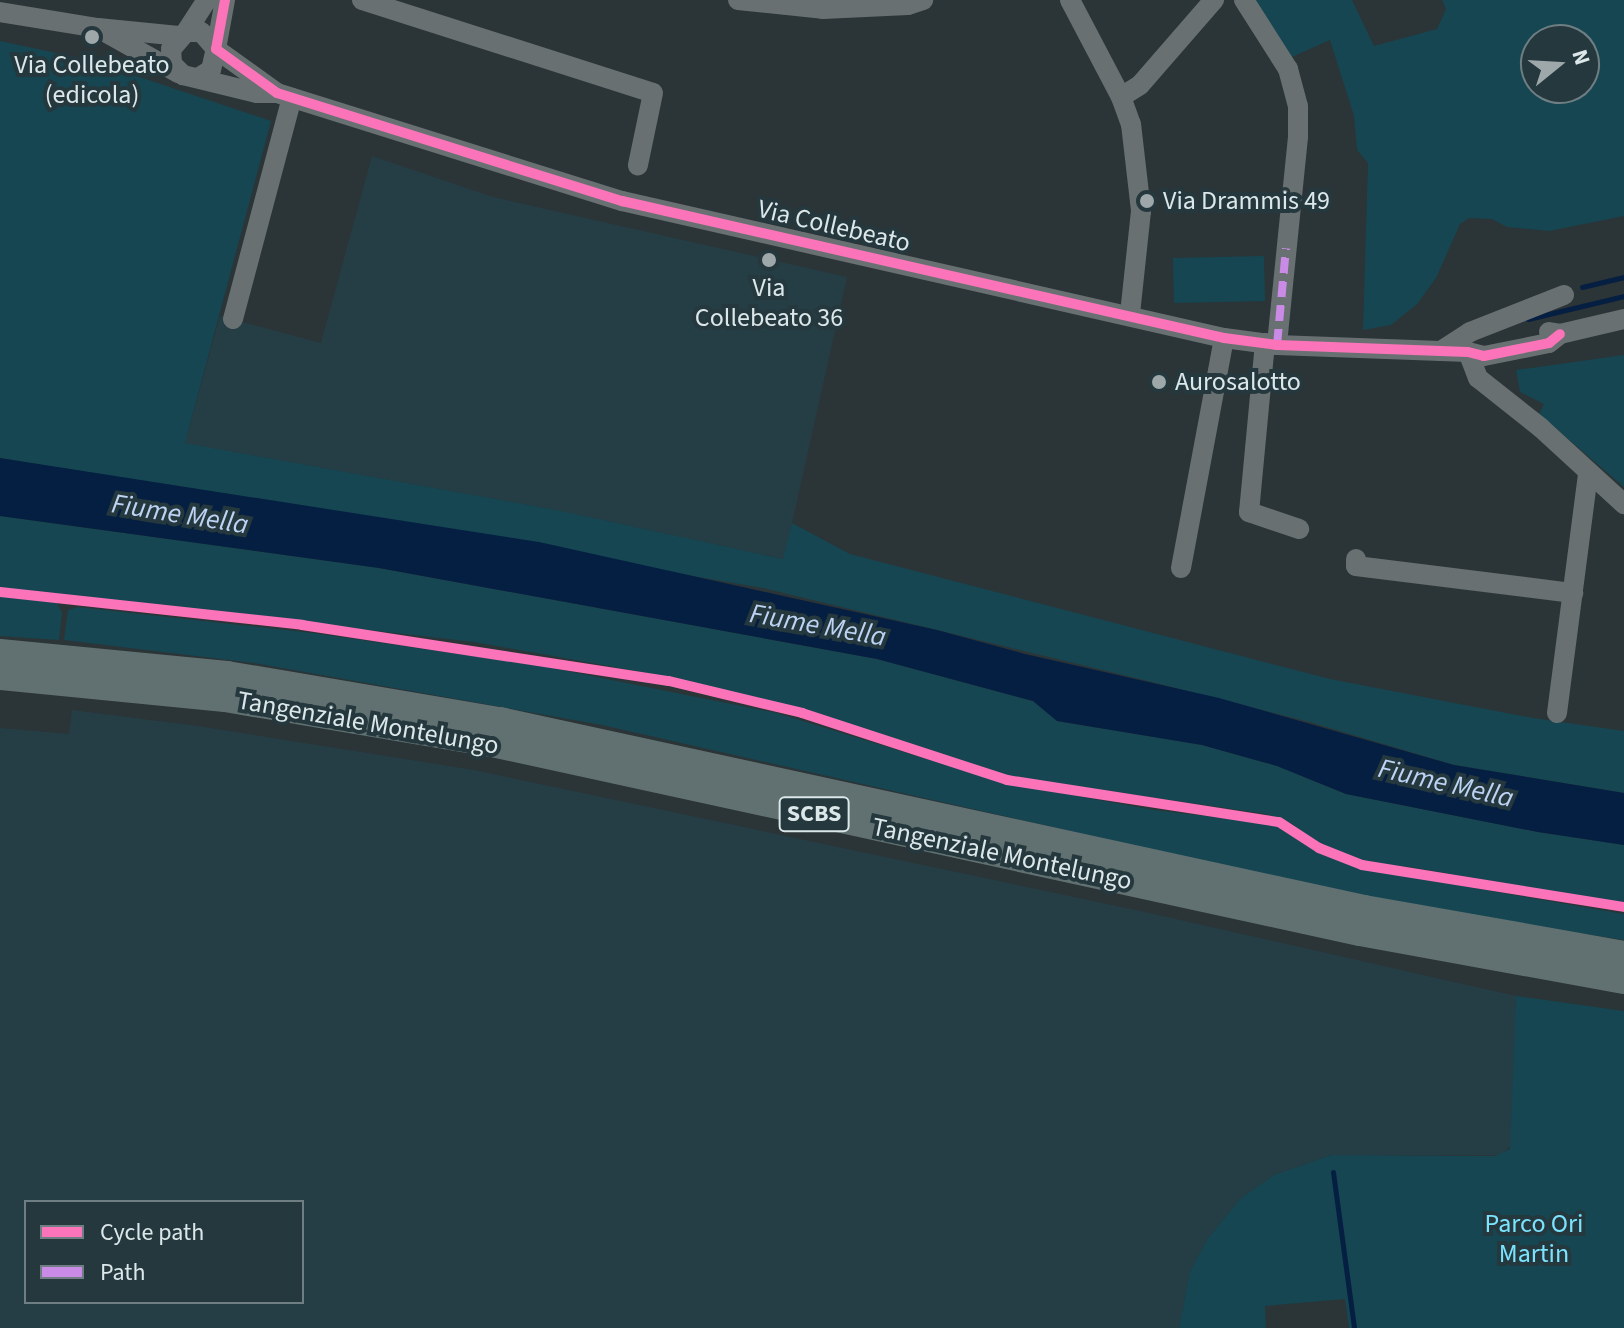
<!DOCTYPE html>
<html>
<head>
<meta charset="utf-8">
<style>
	body { margin:0 }
	#map { position:relative; width:1624px; height:1328px; overflow:hidden; background:#2b3437; font-family:"Source Sans 3",sans-serif }
	div>[style] { position:absolute }
	[style*='--x'] { left:calc(var(--x)*1px); top:calc(var(--y)*1px); width:calc(var(--w)*1px); rotate:calc(var(--a)*1deg) }
	.built>* { inset:0; background:#253e45 }
	.green>* { inset:0; background:#164652 }
	.water>* { inset:0; background:#051f42 }
	.stream>* { height:5px; margin:-2.5px; padding:0 2.5px; transform-origin:2.5px; border-radius:2.5px; background:#051f42 }
	.minor>* { height:20px; margin:-10px; padding:0 10px; transform-origin:10px; border-radius:10px; background:#697072 }
	.highway>* { height:28px; margin:-14px; padding:0 14px; transform-origin:14px; border-radius:14px; background:#617172 }
	.quiet>* { height:8px; margin-top:-4px; transform-origin:0; background:repeating-linear-gradient(90deg,#ca8be6 0 16px,transparent 0 24px) }
	.cycleway>* { height:10px; margin:-5px; padding:0 5px; transform-origin:5px; border-radius:5px; background:#fb73b8 }
	.dots>* { width:22px; height:22px; translate:-50% -50%; box-sizing:border-box; border:4px solid #25383d; border-radius:50% }
	span { translate:-50% -50%; white-space:nowrap; text-align:center; line-height:1.15; -webkit-text-stroke:8px #25383d; paint-order:stroke }
	.shield-label span { padding:2px 6px; background:#25383d; border:2px solid; border-radius:6px; -webkit-text-stroke-width:0 }
	.shield-label { font-size:24px; color:#dce7ea; font-weight:700 }
	.poi-label { font-size:26px; color:#dce7ea }
	.left { translate:0 -50%; text-align:left }
	.street-label { font-size:26px; color:#dce7ea }
	.park-label { font-size:26px; color:#7ae3fe }
	.water-label { font-size:28px; color:#bcd3f4; font-style:italic }
	.legend { position:absolute; left:24px; top:1200px; width:280px; height:104px; box-sizing:border-box; background:#25383d; border:2px solid #6e7e82; margin:0; padding:10px 14px; list-style:none; font-size:24px; color:#dce7ea }
	.legend li { display:flex; align-items:center; gap:16px; height:40px }
	.legend b { width:40px; border:2px solid #6e7e82 }
	.north { position:absolute; left:1520px; top:24px; width:80px; height:80px; box-sizing:border-box; background:#25383d; border:2px solid #6e7e82; border-radius:50%; rotate:72deg; font-size:22px; font-weight:700; line-height:32px; text-align:center; color:#dce7ea }
	.north::after { content:''; display:block; margin:auto; width:28px; height:36px; background:#9ea8ab; clip-path:polygon(50% 0,100% 100%,50% 72%,0 100%) }
</style>
</head>
<body>
<div id="map">
	<div class="built">
		<div style="clip-path:polygon(372px 156px,493px 197px,847px 277px,784px 559px,562px 511px,185px 443px,220px 316px,321px 343px)"></div>
		<div style="clip-path:polygon(evenodd,72px 710px,198px 726px,474px 770px,1145px 912px,1516px 996px,1513px 1143px,1501px 1155px,1331px 1155px,1274px 1175px,1241px 1198px,1208px 1238px,1190px 1271px,1179px 1328px,0 1328px,0 728px,69px 734px,72px 710px,26px 1202px,302px 1202px,302px 1302px,26px 1302px,26px 1202px)"></div>
	</div>
	<div class="green">
		<div style="clip-path:polygon(evenodd,1242px 0,1352px 0,1374px 46px,1437px 29px,1446px 9px,1442px 0,1624px 0,1624px 216px,1549px 231px,1507px 227px,1492px 219px,1469px 218px,1460px 224px,1436px 278px,1417px 304px,1391px 325px,1363px 330px,1368px 163px,1357px 150px,1354px 116px,1330px 40px,1276px 64px,1242px 0,1536px 40px,1584px 40px,1584px 88px,1536px 88px,1536px 40px)"></div>
		<div style="clip-path:polygon(0 41px,89px 60px,271px 121px,185px 443px,562px 511px,783px 559px,792px 523px,850px 554px,1330px 679px,1533px 718px,1624px 731px,1624px 793px,1454px 765px,1313px 723px,1148px 681px,763px 588px,0 458px)"></div>
		<div style="clip-path:polygon(1264px 256px,1265px 301px,1174px 303px,1173px 258px)"></div>
		<div style="clip-path:polygon(1624px 355px,1624px 487px,1539px 414px,1544px 404px,1520px 392px,1516px 370px)"></div>
		<div style="clip-path:polygon(0 516px,379px 568px,877px 659px,1033px 701px,1057px 721px,1202px 745px,1277px 766px,1346px 794px,1538px 832px,1624px 845px,1624px 904px,1410px 867px,1360px 862px,1312px 840px,1291px 823px,1266px 814px,1012px 777px,808px 710px,664px 676px,474px 642px,0 588px)"></div>
		<div style="clip-path:polygon(0 595px,57px 603px,62px 613px,59px 640px,0 636px)"></div>
		<div style="clip-path:polygon(78px 607px,313px 633px,547px 667px,777px 713px,1001px 782px,1154px 810px,1275px 824px,1314px 850px,1359px 868px,1624px 914px,1624px 940px,1450px 913px,1269px 876px,602px 725px,254px 663px,64px 640px,68px 610px)"></div>
		<div style="clip-path:polygon(1516px 996px,1624px 1011px,1624px 1328px,1349px 1328px,1345px 1299px,1265px 1306px,1266px 1328px,1179px 1328px,1190px 1271px,1208px 1238px,1241px 1198px,1274px 1175px,1331px 1155px,1495px 1156px,1510px 1149px)"></div>
	</div>
	<div class="water">
		<div style="clip-path:polygon(0 458px,539px 542px,937px 630px,1025px 654px,1219px 698px,1454px 765px,1624px 793px,1624px 845px,1538px 832px,1346px 794px,1277px 766px,1202px 745px,1057px 721px,1033px 701px,877px 659px,379px 568px,0 516px)"></div>
	</div>
	<div class="stream">
		<div style="--x:1582;--y:287;--w:43;--a:-13.4"></div>
		<div style="--x:1528;--y:319;--w:99;--a:-13.5"></div>
		<div style="--x:1333;--y:1172;--w:157;--a:82.3"></div>
	</div>
	<div class="minor">
		<div style="--x:225;--y:0;--w:50;--a:100.4"></div>
		<div style="--x:216;--y:49;--w:75;--a:35.8"></div>
		<div style="--x:277;--y:93;--w:362;--a:17.4"></div>
		<div style="--x:622;--y:201;--w:617;--a:12.82"></div>
		<div style="--x:1224;--y:338;--w:53;--a:7.5"></div>
		<div style="--x:1277;--y:345;--w:191;--a:2.1"></div>
		<div style="--x:1468;--y:352;--w:16;--a:14"></div>
		<div style="--x:1484;--y:356;--w:66;--a:-11.3"></div>
		<div style="--x:1549;--y:343;--w:14;--a:-39"></div>
		<div style="--x:362;--y:0;--w:305;--a:17.7"></div>
		<div style="--x:653;--y:93;--w:74;--a:101.8"></div>
		<div style="--x:738;--y:0;--w:85;--a:6"></div>
		<div style="--x:823;--y:9;--w:85;--a:-2.7"></div>
		<div style="--x:908;--y:5;--w:16;--a:-18"></div>
		<div style="--x:1070;--y:0;--w:110;--a:62.3"></div>
		<div style="--x:1121;--y:97;--w:29;--a:70"></div>
		<div style="--x:1131;--y:124;--w:88;--a:83.4"></div>
		<div style="--x:1141;--y:211;--w:104;--a:96.1"></div>
		<div style="--x:1244;--y:0;--w:82;--a:57.5"></div>
		<div style="--x:1288;--y:69;--w:38;--a:75"></div>
		<div style="--x:1298;--y:106;--w:31;--a:90"></div>
		<div style="--x:1298;--y:137;--w:209;--a:95.8"></div>
		<div style="--x:0;--y:12;--w:99;--a:9.3"></div>
		<div style="--x:98;--y:28;--w:81;--a:5.6"></div>
		<div style="--x:105;--y:32;--w:84;--a:29.3"></div>
		<div style="--x:186;--y:32;--w:38;--a:-57"></div>
		<div style="--x:198;--y:78;--w:15;--a:-32"></div>
		<div style="--x:211;--y:70;--w:22;--a:-77"></div>
		<div style="--x:216;--y:49;--w:23;--a:-131"></div>
		<div style="--x:201;--y:32;--w:15;--a:180"></div>
		<div style="--x:186;--y:32;--w:23;--a:131"></div>
		<div style="--x:171;--y:49;--w:15;--a:86"></div>
		<div style="--x:172;--y:64;--w:16;--a:45"></div>
		<div style="--x:183;--y:75;--w:76;--a:13.7"></div>
		<div style="--x:257;--y:93;--w:20;--a:0"></div>
		<div style="--x:1121;--y:97;--w:22;--a:-32"></div>
		<div style="--x:1140;--y:85;--w:113;--a:-49"></div>
		<div style="--x:233;--y:319;--w:229;--a:-75.1"></div>
		<div style="--x:1549;--y:332;--w:11;--a:10"></div>
		<div style="--x:1560;--y:334;--w:66;--a:-13.2"></div>
		<div style="--x:1265;--y:343;--w:170;--a:95.4"></div>
		<div style="--x:1249;--y:512;--w:53;--a:18.8"></div>
		<div style="--x:1441;--y:351;--w:35;--a:-33"></div>
		<div style="--x:1470;--y:332;--w:101;--a:-21.5"></div>
		<div style="--x:1468;--y:352;--w:28;--a:69"></div>
		<div style="--x:1478;--y:378;--w:80;--a:38.4"></div>
		<div style="--x:1541;--y:428;--w:113;--a:42.5"></div>
		<div style="--x:1356;--y:559;--w:7;--a:90"></div>
		<div style="--x:1356;--y:566;--w:219;--a:7.1"></div>
		<div style="--x:1181;--y:568;--w:234;--a:-79.4"></div>
		<div style="--x:1557;--y:713;--w:242;--a:-82.6"></div>
	</div>
	<div class="highway">
		<div style="--x:0;--y:653;--w:228;--a:5.5"></div>
		<div style="--x:227;--y:675;--w:277;--a:9.6"></div>
		<div style="--x:500;--y:721;--w:884;--a:12.28"></div>
		<div style="--x:1364;--y:909;--w:264;--a:10"></div>
		<div style="--x:0;--y:676;--w:226;--a:5.6"></div>
		<div style="--x:225;--y:698;--w:276;--a:9.6"></div>
		<div style="--x:497;--y:744;--w:883;--a:12.29"></div>
		<div style="--x:1360;--y:932;--w:268;--a:10.3"></div>
	</div>
	<div class="quiet">
		<div style="--x:1277;--y:345;--w:97;--a:-84.7"></div>
	</div>
	<div class="cycleway">
		<div style="--x:225;--y:0;--w:50;--a:100.4"></div>
		<div style="--x:216;--y:49;--w:75;--a:35.8"></div>
		<div style="--x:277;--y:93;--w:362;--a:17.4"></div>
		<div style="--x:622;--y:201;--w:617;--a:12.82"></div>
		<div style="--x:1224;--y:338;--w:53;--a:7.5"></div>
		<div style="--x:1277;--y:345;--w:191;--a:2.1"></div>
		<div style="--x:1468;--y:352;--w:16;--a:14"></div>
		<div style="--x:1484;--y:356;--w:66;--a:-11.3"></div>
		<div style="--x:1549;--y:343;--w:14;--a:-39"></div>
		<div style="--x:0;--y:592;--w:304;--a:6.2"></div>
		<div style="--x:302;--y:625;--w:371;--a:8.7"></div>
		<div style="--x:669;--y:681;--w:137;--a:13.5"></div>
		<div style="--x:802;--y:713;--w:216;--a:18.1"></div>
		<div style="--x:1007;--y:780;--w:275;--a:8.8"></div>
		<div style="--x:1279;--y:822;--w:48;--a:33"></div>
		<div style="--x:1319;--y:848;--w:46;--a:21.6"></div>
		<div style="--x:1362;--y:865;--w:265;--a:9.1"></div>
	</div>
	<div class="dots">
		<div style="left:92px;top:37px;background:#9ea8ab"></div>
		<div style="left:1147px;top:201px;background:#9ea8ab"></div>
		<div style="left:769px;top:260px;background:#9ea8ab"></div>
		<div style="left:1159px;top:382px;background:#9ea8ab"></div>
	</div>
	<div class="shield-label">
		<span style="left:814px;top:814px">SCBS</span>
	</div>
	<div class="poi-label">
		<span style="left:92px;top:80px">Via Collebeato<br>(edicola)</span>
		<span class="left" style="left:1163px;top:201px">Via Drammis 49</span>
		<span style="left:769px;top:303px">Via<br>Collebeato 36</span>
		<span class="left" style="left:1175px;top:382px">Aurosalotto</span>
	</div>
	<div class="street-label">
		<span style="left:834px;top:226px;rotate:13deg">Via Collebeato</span>
		<span style="left:368px;top:723px;rotate:10deg">Tangenziale Montelungo</span>
		<span style="left:1002px;top:854px;rotate:12deg">Tangenziale Montelungo</span>
	</div>
	<div class="park-label">
		<span style="left:1534px;top:1239px">Parco Ori<br>Martin</span>
	</div>
	<div class="water-label">
		<span style="left:180px;top:514px;rotate:9deg">Fiume Mella</span>
		<span style="left:818px;top:625px;rotate:10deg">Fiume Mella</span>
		<span style="left:1446px;top:783px;rotate:13deg">Fiume Mella</span>
	</div>
	<ul class="legend">
	<li><b style="height:10px;background:#fb73b8"></b>Cycle path</li>
	<li><b style="height:10px;background:#ca8be6"></b>Path</li>
	</ul>
	<div class="north">N</div>
</div>
</body>
</html>
